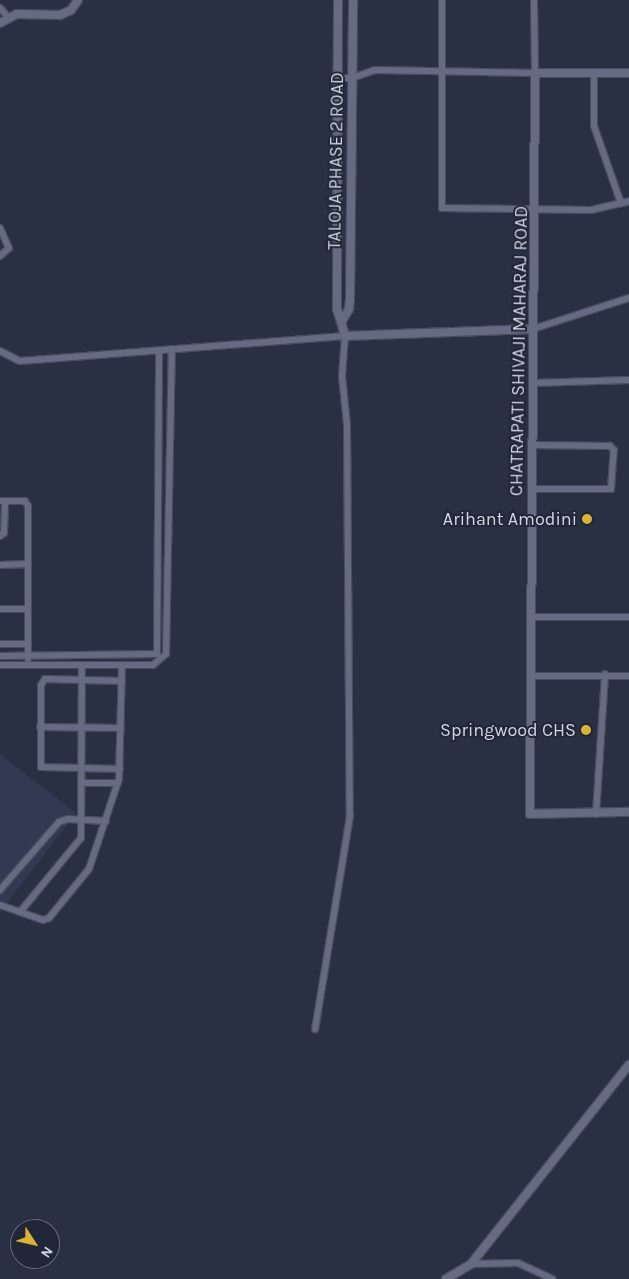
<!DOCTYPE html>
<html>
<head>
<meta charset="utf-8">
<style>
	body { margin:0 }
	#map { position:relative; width:629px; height:1279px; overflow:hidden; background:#2a3044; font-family:Karla,sans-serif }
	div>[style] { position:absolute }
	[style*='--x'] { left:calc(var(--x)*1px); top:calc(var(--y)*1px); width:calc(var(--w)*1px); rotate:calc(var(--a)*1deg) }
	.built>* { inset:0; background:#323953 }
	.roads { filter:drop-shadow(1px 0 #484d5e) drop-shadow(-1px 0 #484d5e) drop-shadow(0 1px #484d5e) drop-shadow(0 -1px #484d5e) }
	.minor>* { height:6px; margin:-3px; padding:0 3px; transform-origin:3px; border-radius:3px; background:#646b82 }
	.tertiary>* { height:8px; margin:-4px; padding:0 4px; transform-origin:4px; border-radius:4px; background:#646b82 }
	.dots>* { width:14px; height:14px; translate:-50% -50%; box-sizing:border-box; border:2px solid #212639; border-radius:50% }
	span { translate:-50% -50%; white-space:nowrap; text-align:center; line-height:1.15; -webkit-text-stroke:4px #212639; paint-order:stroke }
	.street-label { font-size:18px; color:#d2d6e3 }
	.poi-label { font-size:18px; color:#d2d6e3 }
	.right { translate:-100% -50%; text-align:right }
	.north { position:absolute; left:10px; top:1219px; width:50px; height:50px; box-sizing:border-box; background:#212639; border:1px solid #686c7d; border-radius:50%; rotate:125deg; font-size:14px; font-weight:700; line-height:20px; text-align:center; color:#d2d6e3 }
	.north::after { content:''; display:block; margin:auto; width:18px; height:22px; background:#d9b334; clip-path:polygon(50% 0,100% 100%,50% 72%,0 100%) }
</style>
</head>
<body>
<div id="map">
	<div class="built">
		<div style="clip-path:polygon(0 754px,76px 813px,0 912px)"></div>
	</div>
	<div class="roads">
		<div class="minor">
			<div style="--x:442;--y:0;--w:208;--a:90"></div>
			<div style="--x:442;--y:208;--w:149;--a:0.8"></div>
			<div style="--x:591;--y:210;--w:39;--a:-13"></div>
			<div style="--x:0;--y:8;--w:12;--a:48"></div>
			<div style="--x:594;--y:73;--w:53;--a:90"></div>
			<div style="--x:594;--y:126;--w:82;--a:70.7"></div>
			<div style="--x:339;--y:78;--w:13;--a:0"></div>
			<div style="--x:352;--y:78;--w:24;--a:-19"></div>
			<div style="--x:375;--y:70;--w:160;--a:1.1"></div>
			<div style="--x:535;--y:73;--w:73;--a:-90.8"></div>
			<div style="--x:0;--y:228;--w:22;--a:66"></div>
			<div style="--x:9;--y:248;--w:12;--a:138"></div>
			<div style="--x:533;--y:329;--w:101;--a:-17.9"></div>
			<div style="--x:0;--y:351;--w:22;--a:27"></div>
			<div style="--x:20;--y:361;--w:326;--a:-4.4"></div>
			<div style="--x:345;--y:336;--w:40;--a:94.3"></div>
			<div style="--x:342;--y:376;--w:48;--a:84.1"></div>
			<div style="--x:347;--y:424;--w:392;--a:89.6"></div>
			<div style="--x:350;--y:816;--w:216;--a:99.3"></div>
			<div style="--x:533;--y:383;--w:96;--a:-1.8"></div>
			<div style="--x:532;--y:489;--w:79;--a:0"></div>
			<div style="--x:611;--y:489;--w:39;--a:-86"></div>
			<div style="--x:614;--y:450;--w:6;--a:-135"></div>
			<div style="--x:610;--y:446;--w:77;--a:-179.3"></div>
			<div style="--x:0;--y:501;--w:25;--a:0"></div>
			<div style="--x:25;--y:501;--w:6;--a:59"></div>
			<div style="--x:28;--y:506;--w:153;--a:90"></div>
			<div style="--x:0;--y:536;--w:5;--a:-37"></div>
			<div style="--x:4;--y:533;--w:32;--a:-88"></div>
			<div style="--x:0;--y:565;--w:28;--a:-2"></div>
			<div style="--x:0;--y:609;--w:28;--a:0"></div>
			<div style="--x:531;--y:617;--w:98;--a:0"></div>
			<div style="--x:0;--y:644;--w:28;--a:0"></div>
			<div style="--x:0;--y:656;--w:157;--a:-0.7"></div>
			<div style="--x:157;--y:654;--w:304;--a:-89.6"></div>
			<div style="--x:0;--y:665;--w:153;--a:0"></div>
			<div style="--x:153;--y:665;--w:17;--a:-40"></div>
			<div style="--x:166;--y:654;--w:305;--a:-88.9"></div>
			<div style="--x:531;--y:676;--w:98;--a:0"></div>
			<div style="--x:40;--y:727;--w:81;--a:0.7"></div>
			<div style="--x:120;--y:769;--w:79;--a:-178.5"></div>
			<div style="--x:41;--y:767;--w:82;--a:-90"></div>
			<div style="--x:41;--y:685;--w:7;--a:-56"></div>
			<div style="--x:45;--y:679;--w:77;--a:1.5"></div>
			<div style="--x:81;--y:783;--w:37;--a:0"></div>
			<div style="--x:596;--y:814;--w:140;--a:-86.3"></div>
			<div style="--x:0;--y:890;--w:90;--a:-49.1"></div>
			<div style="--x:59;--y:822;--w:9;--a:-18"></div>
			<div style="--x:68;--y:819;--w:38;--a:3"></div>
			<div style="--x:0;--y:905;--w:46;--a:19.2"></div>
			<div style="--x:43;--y:920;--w:6;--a:-18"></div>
			<div style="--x:49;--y:918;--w:63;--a:-50.8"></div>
			<div style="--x:89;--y:869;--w:95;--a:-71.6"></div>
			<div style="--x:119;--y:779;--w:114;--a:-88.5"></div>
			<div style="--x:20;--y:912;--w:96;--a:-50.5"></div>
			<div style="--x:81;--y:838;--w:173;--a:-89.7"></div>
			<div style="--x:471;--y:1264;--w:47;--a:-1.2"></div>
			<div style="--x:518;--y:1263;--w:38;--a:25"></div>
		</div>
		<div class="tertiary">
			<div style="--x:338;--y:0;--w:309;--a:90.2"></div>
			<div style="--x:337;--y:309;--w:28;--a:73"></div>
			<div style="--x:345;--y:336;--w:188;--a:-2.1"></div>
			<div style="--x:0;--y:23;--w:19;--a:-28"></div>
			<div style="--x:17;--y:14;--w:43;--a:1.3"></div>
			<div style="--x:60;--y:15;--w:12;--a:-24"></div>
			<div style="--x:71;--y:10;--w:12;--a:-55"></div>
			<div style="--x:629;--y:73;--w:94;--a:180"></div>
			<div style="--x:535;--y:73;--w:741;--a:90.39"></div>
			<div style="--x:530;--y:814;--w:99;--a:-1.2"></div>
			<div style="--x:342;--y:321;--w:14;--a:-60"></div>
			<div style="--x:349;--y:309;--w:10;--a:-84"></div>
			<div style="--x:350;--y:299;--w:299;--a:-89.4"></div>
			<div style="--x:446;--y:1279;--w:29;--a:-31"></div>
			<div style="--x:471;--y:1264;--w:254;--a:-51.6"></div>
		</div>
	</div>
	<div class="dots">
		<div style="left:587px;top:519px;background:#d9b334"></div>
		<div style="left:586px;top:730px;background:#d9b334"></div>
	</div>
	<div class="street-label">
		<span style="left:336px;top:161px;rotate:-89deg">TALOJA PHASE 2 ROAD</span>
		<span style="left:519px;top:351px;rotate:-89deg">CHATRAPATI SHIVAJI MAHARAJ ROAD</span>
	</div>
	<div class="poi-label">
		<span class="right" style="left:577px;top:519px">Arihant Amodini</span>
		<span class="right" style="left:576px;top:730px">Springwood CHS</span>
	</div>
	<div class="north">N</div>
</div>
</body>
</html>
